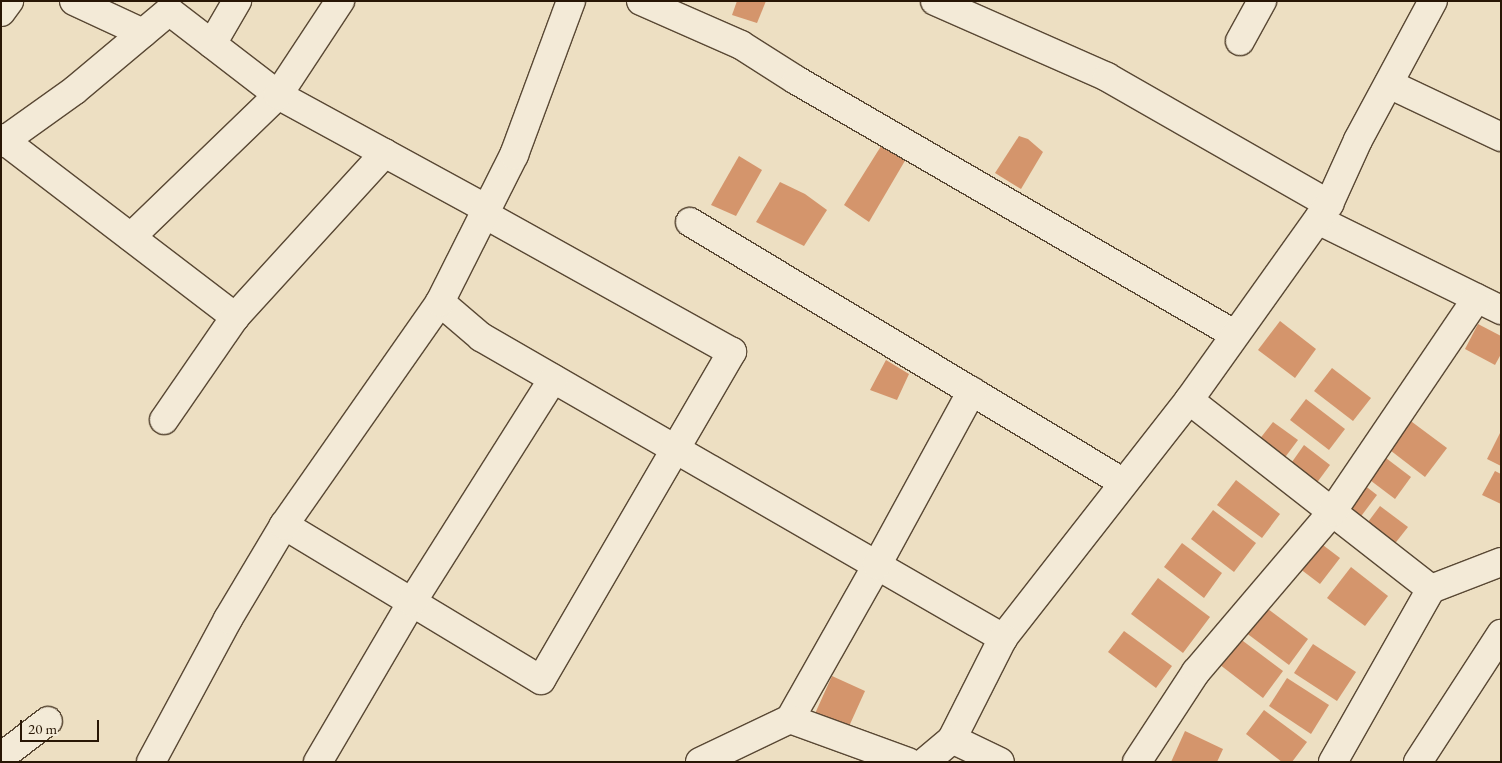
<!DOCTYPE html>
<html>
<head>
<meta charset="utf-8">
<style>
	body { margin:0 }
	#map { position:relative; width:1502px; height:763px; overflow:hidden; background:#eddfc2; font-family:"EB Garamond",serif }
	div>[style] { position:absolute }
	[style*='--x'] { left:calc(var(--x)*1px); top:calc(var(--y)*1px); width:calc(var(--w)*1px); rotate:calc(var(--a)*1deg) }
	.building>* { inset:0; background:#d4956c }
	.roads { filter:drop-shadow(1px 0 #594834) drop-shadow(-1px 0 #594834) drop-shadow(0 1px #594834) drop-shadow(0 -1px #594834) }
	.minor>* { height:28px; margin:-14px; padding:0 14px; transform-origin:14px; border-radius:14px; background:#f3ead7 }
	span { translate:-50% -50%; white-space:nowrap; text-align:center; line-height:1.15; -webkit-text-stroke:4px #f3ead7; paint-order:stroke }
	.frame { position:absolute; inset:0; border:2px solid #281605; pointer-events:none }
	.scale { position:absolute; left:20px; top:720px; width:79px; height:22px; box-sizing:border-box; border:2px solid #281605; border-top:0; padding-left:6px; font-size:15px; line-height:18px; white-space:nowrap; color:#281605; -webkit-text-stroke:4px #f3ead7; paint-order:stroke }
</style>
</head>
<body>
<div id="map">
	<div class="building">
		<div style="clip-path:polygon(737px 1px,766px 1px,757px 23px,732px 15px)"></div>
		<div style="clip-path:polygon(1019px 136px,1028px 139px,1043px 152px,1021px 189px,995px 173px)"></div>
		<div style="clip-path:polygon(883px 143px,906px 159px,869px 222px,844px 205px)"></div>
		<div style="clip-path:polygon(739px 156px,762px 170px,736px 216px,711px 205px)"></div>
		<div style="clip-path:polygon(780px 182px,805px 194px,827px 210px,804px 246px,756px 222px)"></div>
		<div style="clip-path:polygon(1280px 321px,1316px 349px,1295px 378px,1258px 350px)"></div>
		<div style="clip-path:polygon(1478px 324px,1501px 336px,1501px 354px,1495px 365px,1465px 349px)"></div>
		<div style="clip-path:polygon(886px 360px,909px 374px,897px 400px,870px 390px)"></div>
		<div style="clip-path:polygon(1332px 368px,1371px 398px,1353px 421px,1314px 391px)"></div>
		<div style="clip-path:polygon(1306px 399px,1345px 429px,1329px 450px,1290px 420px)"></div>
		<div style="clip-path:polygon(1408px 419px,1447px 448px,1425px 477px,1386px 447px)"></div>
		<div style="clip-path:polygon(1273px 422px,1298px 440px,1280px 464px,1255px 445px)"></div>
		<div style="clip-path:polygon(1501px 431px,1501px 466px,1487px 459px)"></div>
		<div style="clip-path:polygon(1304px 445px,1330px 465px,1313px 488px,1287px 469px)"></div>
		<div style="clip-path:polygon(1378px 452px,1411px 477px,1395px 499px,1362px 474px)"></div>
		<div style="clip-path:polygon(1495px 471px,1501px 474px,1501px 504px,1482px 495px)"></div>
		<div style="clip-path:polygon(1236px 480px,1280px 514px,1262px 538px,1217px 505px)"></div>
		<div style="clip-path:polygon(1359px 481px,1377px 495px,1356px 523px,1337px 509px)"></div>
		<div style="clip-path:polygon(1380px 506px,1408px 527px,1389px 551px,1362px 530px)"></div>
		<div style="clip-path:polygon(1213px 510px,1256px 543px,1234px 572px,1191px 539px)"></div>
		<div style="clip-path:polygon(1315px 539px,1340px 558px,1320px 584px,1295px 565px)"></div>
		<div style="clip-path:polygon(1182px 543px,1222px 573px,1204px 598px,1164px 567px)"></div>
		<div style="clip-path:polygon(1351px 567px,1388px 596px,1365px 626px,1327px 598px)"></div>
		<div style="clip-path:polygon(1158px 578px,1210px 617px,1183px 653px,1131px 614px)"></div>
		<div style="clip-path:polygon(1260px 603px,1308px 639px,1289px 665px,1241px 629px)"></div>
		<div style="clip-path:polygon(1124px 631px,1172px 666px,1156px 688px,1108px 652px)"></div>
		<div style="clip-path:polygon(1235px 635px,1283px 671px,1263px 698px,1215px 661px)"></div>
		<div style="clip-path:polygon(1313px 644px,1356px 672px,1337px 701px,1294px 673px)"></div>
		<div style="clip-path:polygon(832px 676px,865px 691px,846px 733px,813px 718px)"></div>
		<div style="clip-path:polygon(1287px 678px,1329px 705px,1311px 734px,1269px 706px)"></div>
		<div style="clip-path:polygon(1264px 710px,1307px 742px,1292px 762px,1282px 762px,1246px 734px)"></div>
		<div style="clip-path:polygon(1185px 731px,1223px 749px,1217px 762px,1171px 762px)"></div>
	</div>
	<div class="roads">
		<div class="minor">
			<div style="--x:74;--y:1;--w:76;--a:24.9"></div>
			<div style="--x:641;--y:1;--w:109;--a:23.7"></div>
			<div style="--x:741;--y:45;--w:65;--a:32.5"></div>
			<div style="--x:796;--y:80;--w:506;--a:30.11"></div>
			<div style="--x:935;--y:1;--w:188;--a:23.8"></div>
			<div style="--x:1107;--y:77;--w:256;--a:29.8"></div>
			<div style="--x:1;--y:12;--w:14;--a:-54"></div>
			<div style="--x:1240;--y:41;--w:46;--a:-61.2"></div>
			<div style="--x:212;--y:44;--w:50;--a:-59.8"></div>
			<div style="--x:1389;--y:84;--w:124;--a:25.3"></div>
			<div style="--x:1;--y:138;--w:295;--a:37.4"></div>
			<div style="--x:235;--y:317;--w:125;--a:124.6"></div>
			<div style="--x:1;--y:143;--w:91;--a:-35.6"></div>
			<div style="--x:75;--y:90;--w:123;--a:-40"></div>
			<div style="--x:169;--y:11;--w:138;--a:37.6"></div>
			<div style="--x:278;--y:95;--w:238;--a:28.6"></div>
			<div style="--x:1318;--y:220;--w:204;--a:26.2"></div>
			<div style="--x:690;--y:222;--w:506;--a:31.02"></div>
			<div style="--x:131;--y:237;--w:204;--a:-44"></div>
			<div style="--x:278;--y:95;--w:113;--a:-56.6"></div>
			<div style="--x:440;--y:302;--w:54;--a:40.5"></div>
			<div style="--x:481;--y:337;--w:603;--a:29.97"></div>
			<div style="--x:1003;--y:638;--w:302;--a:-52"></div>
			<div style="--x:1189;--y:400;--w:241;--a:-54.5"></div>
			<div style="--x:1329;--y:204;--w:70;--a:-65.6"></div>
			<div style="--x:1358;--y:140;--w:158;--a:-61.7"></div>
			<div style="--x:235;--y:317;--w:222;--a:-47.6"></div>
			<div style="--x:1189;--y:400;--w:307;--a:38"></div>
			<div style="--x:1431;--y:589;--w:75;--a:-21.1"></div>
			<div style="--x:284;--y:525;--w:300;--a:31.1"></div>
			<div style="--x:541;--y:680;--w:380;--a:-59.8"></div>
			<div style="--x:732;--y:352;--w:284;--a:-150.9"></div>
			<div style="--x:790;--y:719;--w:177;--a:-60.5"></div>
			<div style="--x:877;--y:565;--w:198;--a:-61.4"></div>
			<div style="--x:952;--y:739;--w:113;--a:-63.2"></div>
			<div style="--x:1;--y:757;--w:59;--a:-37.5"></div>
			<div style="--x:151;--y:762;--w:162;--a:-61.7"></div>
			<div style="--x:228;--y:619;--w:109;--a:-59.2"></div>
			<div style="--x:284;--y:525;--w:272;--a:-55"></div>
			<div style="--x:440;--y:302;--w:165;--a:-63.3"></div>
			<div style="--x:514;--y:155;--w:164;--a:-69.7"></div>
			<div style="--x:318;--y:762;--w:186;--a:-59.6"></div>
			<div style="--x:412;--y:602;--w:264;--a:-57.7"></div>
			<div style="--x:700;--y:762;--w:100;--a:-25.5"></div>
			<div style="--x:790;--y:719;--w:126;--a:20"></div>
			<div style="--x:925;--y:762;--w:35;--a:-40"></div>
			<div style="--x:952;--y:739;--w:53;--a:25.6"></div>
			<div style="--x:1137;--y:762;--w:108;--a:-56.8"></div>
			<div style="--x:1196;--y:672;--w:210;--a:-49.6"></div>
			<div style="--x:1332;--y:512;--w:258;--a:-55.9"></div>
			<div style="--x:1333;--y:762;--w:199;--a:-60.5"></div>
			<div style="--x:1418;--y:762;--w:153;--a:-57"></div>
		</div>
	</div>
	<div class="frame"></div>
	<div class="scale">20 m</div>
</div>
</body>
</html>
